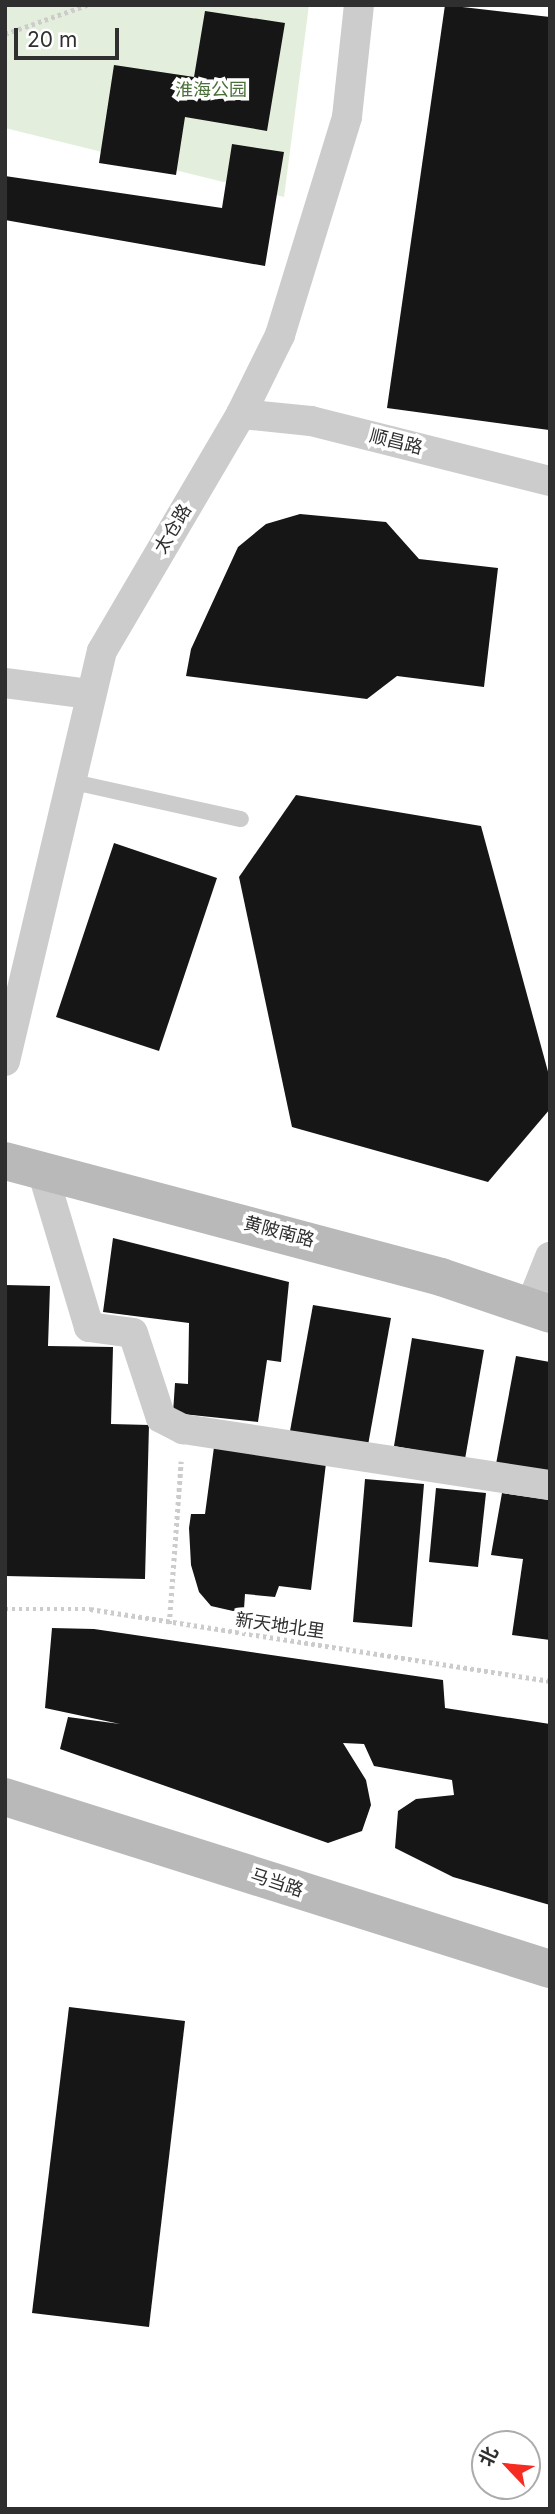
<!DOCTYPE html>
<html>
<head>
<meta charset="utf-8">
<style>
	body { margin:0 }
	#map { position:relative; width:555px; height:2514px; overflow:hidden; background:#fff; font-family:Inter,"Noto Sans SC",sans-serif }
	div>[style] { position:absolute }
	[style*='--x'] { left:calc(var(--x)*1px); top:calc(var(--y)*1px); width:calc(var(--w)*1px); rotate:calc(var(--a)*1deg) }
	.green>* { inset:0; background:#e3eedc }
	.building>* { inset:0; background:#161616 }
	.path>* { height:4.5px; margin-top:-2.25px; transform-origin:0; background:repeating-linear-gradient(90deg,#ccc 0 3.5px,transparent 0 7px) }
	.lane>* { height:16px; margin:-8px; padding:0 8px; transform-origin:8px; border-radius:8px; background:#ccc }
	.street>* { height:30px; margin:-15px; padding:0 15px; transform-origin:15px; border-radius:15px; background:#ccc }
	.secondary>* { height:38px; margin:-19px; padding:0 19px; transform-origin:19px; border-radius:19px; background:#b9b9b9 }
	span { translate:-50% -50%; white-space:nowrap; text-align:center; line-height:1.15; -webkit-text-stroke:7px #fff; paint-order:stroke }
	.park-label { font-size:18px; color:#4b7038 }
	.street-label { font-size:18px; color:#2f2f2f }
	.frame { position:absolute; inset:0; border:7px solid #2f2f2f; pointer-events:none }
	.north { position:absolute; left:471px; top:2430px; width:70px; height:70px; box-sizing:border-box; background:#fff; border:2px solid #acacac; border-radius:50%; rotate:296deg; font-size:19px; font-weight:700; line-height:28px; text-align:center; color:#2f2f2f }
	.north::after { content:''; display:block; margin:auto; width:24px; height:32px; background:#f62b22; clip-path:polygon(50% 0,100% 100%,50% 72%,0 100%) }
	.scale { position:absolute; left:14px; top:28px; width:105px; height:32px; box-sizing:border-box; border:4px solid #2f2f2f; border-top:0; padding-left:9px; font-size:21px; line-height:24px; white-space:nowrap; color:#2f2f2f; -webkit-text-stroke:5px #fff; paint-order:stroke }
</style>
</head>
<body>
<div id="map">
	<div class="green">
		<div style="clip-path:polygon(5px 5px,309px 5px,284px 197px,5px 128px)"></div>
	</div>
	<div class="building">
		<div style="clip-path:polygon(445px 5px,550px 17px,549px 430px,387px 408px)"></div>
		<div style="clip-path:polygon(205px 11px,285px 23px,267px 131px,185px 117px,176px 175px,99px 163px,114px 65px,194px 77px)"></div>
		<div style="clip-path:polygon(232px 144px,284px 152px,265px 266px,5px 220px,5px 176px,222px 208px)"></div>
		<div style="clip-path:polygon(300px 514px,386px 522px,419px 559px,498px 568px,484px 687px,397px 676px,367px 699px,186px 676px,191px 649px,238px 547px,266px 524px)"></div>
		<div style="clip-path:polygon(296px 795px,481px 826px,550px 1079px,550px 1109px,488px 1182px,292px 1127px,239px 877px)"></div>
		<div style="clip-path:polygon(114px 843px,217px 878px,159px 1051px,56px 1017px)"></div>
		<div style="clip-path:polygon(113px 1238px,289px 1282px,281px 1362px,267px 1360px,258px 1422px,173px 1413px,175px 1383px,188px 1384px,189px 1323px,103px 1312px)"></div>
		<div style="clip-path:polygon(5px 1285px,50px 1286px,48px 1346px,113px 1347px,111px 1424px,149px 1425px,145px 1579px,5px 1576px)"></div>
		<div style="clip-path:polygon(313px 1305px,391px 1318px,368px 1445px,290px 1431px)"></div>
		<div style="clip-path:polygon(412px 1338px,484px 1350px,465px 1459px,394px 1446px)"></div>
		<div style="clip-path:polygon(516px 1356px,550px 1362px,550px 1473px,496px 1464px)"></div>
		<div style="clip-path:polygon(214px 1447px,326px 1463px,311px 1590px,279px 1586px,275px 1597px,245px 1594px,244px 1609px,233px 1611px,211px 1606px,199px 1592px,191px 1565px,189px 1528px,191px 1514px,205px 1514px)"></div>
		<div style="clip-path:polygon(365px 1479px,424px 1484px,412px 1627px,353px 1622px)"></div>
		<div style="clip-path:polygon(436px 1488px,486px 1493px,478px 1567px,429px 1562px)"></div>
		<div style="clip-path:polygon(502px 1493px,550px 1500px,550px 1640px,512px 1635px,523px 1559px,491px 1555px)"></div>
		<div style="clip-path:polygon(52px 1628px,94px 1629px,443px 1680px,445px 1708px,550px 1724px,550px 1905px,453px 1877px,395px 1848px,398px 1811px,416px 1799px,454px 1795px,452px 1780px,374px 1766px,364px 1744px,343px 1743px,366px 1780px,371px 1805px,362px 1831px,328px 1843px,60px 1749px,68px 1717px,120px 1724px,45px 1708px)"></div>
		<div style="clip-path:polygon(69px 2007px,185px 2021px,149px 2327px,32px 2313px)"></div>
	</div>
	<div class="path">
		<div style="--x:5;--y:34;--w:87;--a:-19.5"></div>
		<div style="--x:5;--y:1609;--w:85;--a:0"></div>
		<div style="--x:90;--y:1609;--w:466;--a:8.9"></div>
		<div style="--x:169;--y:1624;--w:163;--a:-85.8"></div>
	</div>
	<div class="lane">
		<div style="--x:69;--y:781;--w:176;--a:12.5"></div>
	</div>
	<div class="street">
		<div style="--x:241;--y:414;--w:70;--a:5.7"></div>
		<div style="--x:311;--y:421;--w:246;--a:14.1"></div>
		<div style="--x:5;--y:683;--w:86;--a:7.4"></div>
		<div style="--x:5;--y:1061;--w:421;--a:-76.7"></div>
		<div style="--x:102;--y:651;--w:275;--a:-59.6"></div>
		<div style="--x:241;--y:414;--w:88;--a:-63.7"></div>
		<div style="--x:280;--y:335;--w:228;--a:-72.9"></div>
		<div style="--x:347;--y:117;--w:113;--a:-83.9"></div>
		<div style="--x:41;--y:1167;--w:167;--a:73.3"></div>
		<div style="--x:89;--y:1327;--w:44;--a:7.8"></div>
		<div style="--x:133;--y:1333;--w:89;--a:71.8"></div>
		<div style="--x:161;--y:1418;--w:25;--a:27"></div>
		<div style="--x:183;--y:1429;--w:371;--a:8.7"></div>
		<div style="--x:530;--y:1307;--w:54;--a:-68.2"></div>
	</div>
	<div class="secondary">
		<div style="--x:5;--y:1161;--w:451;--a:14.9"></div>
		<div style="--x:441;--y:1277;--w:115;--a:18.7"></div>
		<div style="--x:5;--y:1797;--w:571;--a:17.52"></div>
	</div>
	<div class="park-label">
		<span style="left:211px;top:90px">淮海公园</span>
	</div>
	<div class="street-label">
		<span style="left:396px;top:442px;rotate:14deg">顺昌路</span>
		<span style="left:173px;top:529px;rotate:-59deg">太仓路</span>
		<span style="left:279px;top:1232px;rotate:15deg">黄陂南路</span>
		<span style="left:280px;top:1626px;rotate:8deg">新天地北里</span>
		<span style="left:277px;top:1883px;rotate:18deg">马当路</span>
	</div>
	<div class="frame"></div>
	<div class="north">北</div>
	<div class="scale">20 m</div>
</div>
</body>
</html>
